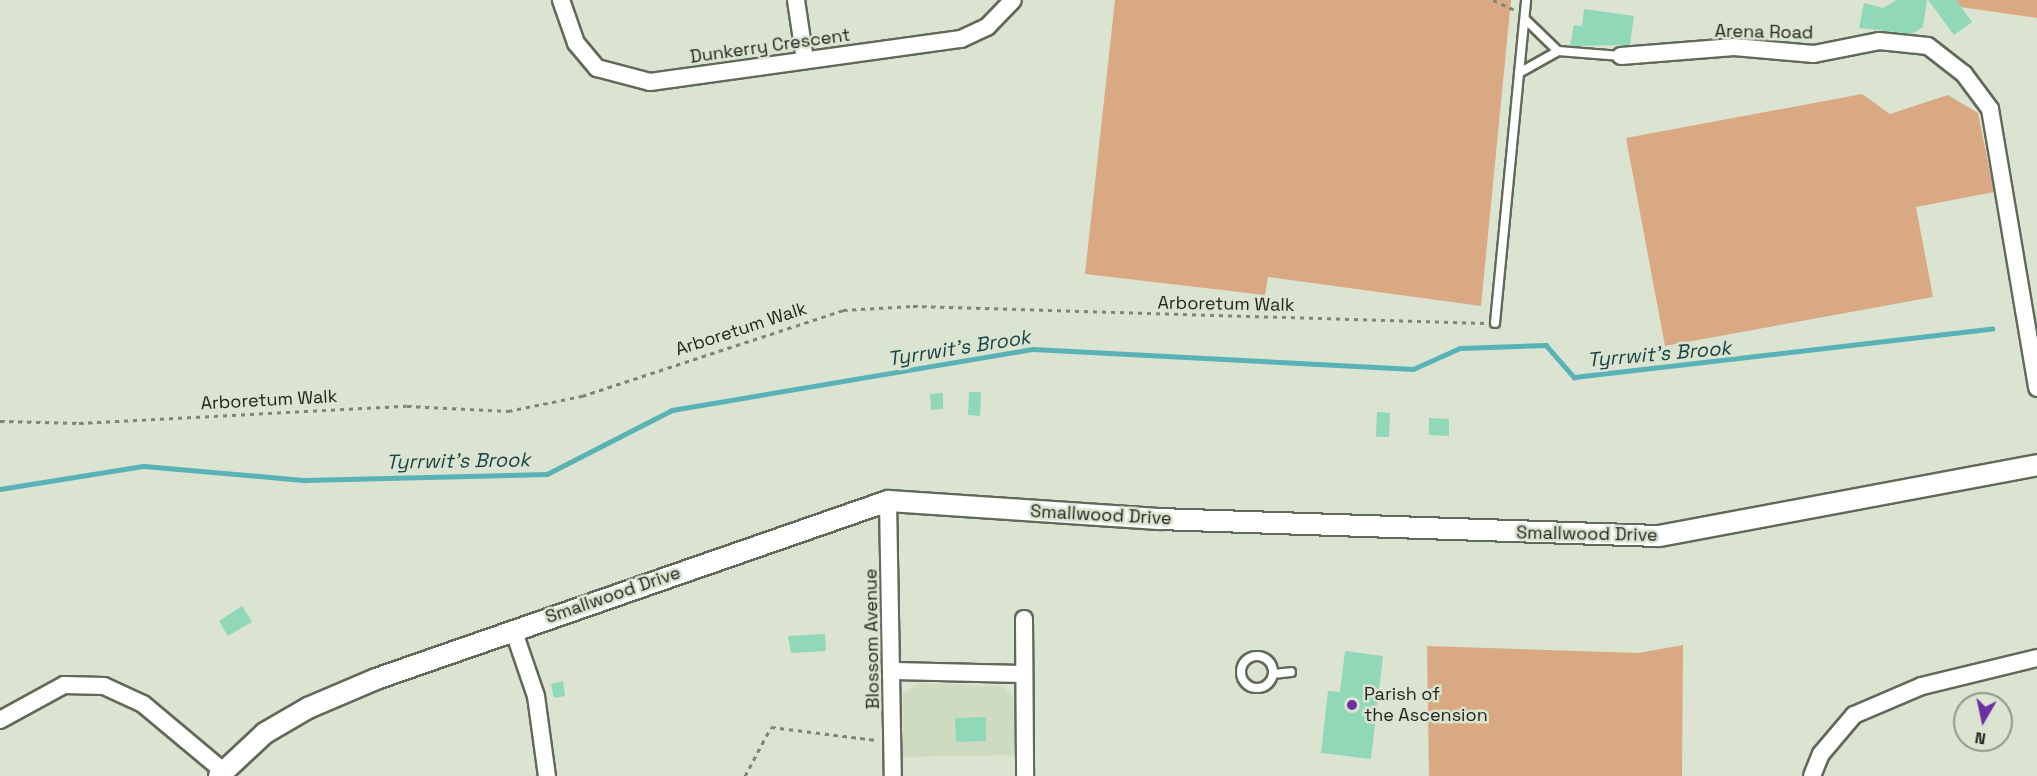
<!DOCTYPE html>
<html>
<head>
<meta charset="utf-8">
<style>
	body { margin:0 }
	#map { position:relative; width:2037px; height:776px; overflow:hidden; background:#dae4d1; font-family:"Space Grotesk",sans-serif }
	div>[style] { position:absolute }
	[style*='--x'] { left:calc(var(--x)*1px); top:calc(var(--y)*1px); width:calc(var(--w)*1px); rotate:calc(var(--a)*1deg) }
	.built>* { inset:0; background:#cedbc1 }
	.green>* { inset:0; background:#d8a982 }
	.stream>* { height:4.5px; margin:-2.25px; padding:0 2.25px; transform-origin:2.25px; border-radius:2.25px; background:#59b2b6 }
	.building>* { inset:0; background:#91d8b8 }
	.path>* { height:3px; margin-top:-1.5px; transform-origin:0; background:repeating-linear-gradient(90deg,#7e8578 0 4.5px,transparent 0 9px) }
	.roads { filter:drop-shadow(2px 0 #616a59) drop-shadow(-2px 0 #616a59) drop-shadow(0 2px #616a59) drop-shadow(0 -2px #616a59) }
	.service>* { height:8px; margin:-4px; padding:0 4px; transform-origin:4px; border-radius:4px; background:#fff }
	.service>.ring { margin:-4px; padding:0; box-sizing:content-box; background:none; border:8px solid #fff; border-radius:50% }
	.minor>* { height:16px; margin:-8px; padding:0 8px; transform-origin:8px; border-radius:8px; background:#fff }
	.tertiary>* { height:20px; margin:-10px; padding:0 10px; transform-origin:10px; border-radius:10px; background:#fff }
	.dots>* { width:16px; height:16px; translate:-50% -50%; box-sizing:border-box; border:3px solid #dae4d1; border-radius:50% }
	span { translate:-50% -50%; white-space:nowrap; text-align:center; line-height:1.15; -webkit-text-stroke:5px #dae4d1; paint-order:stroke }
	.street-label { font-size:18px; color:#21251d }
	.poi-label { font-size:18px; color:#21251d }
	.left { translate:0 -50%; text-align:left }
	.water-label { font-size:20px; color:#1b4446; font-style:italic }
	.north { position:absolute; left:1953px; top:692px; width:60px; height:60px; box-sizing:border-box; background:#dae4d1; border:2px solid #909889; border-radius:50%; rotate:189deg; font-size:16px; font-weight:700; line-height:24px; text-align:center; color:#21251d }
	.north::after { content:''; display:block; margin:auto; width:21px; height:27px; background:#6c30a5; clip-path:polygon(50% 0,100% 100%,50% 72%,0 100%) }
</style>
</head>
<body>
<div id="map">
	<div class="built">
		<div style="clip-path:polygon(919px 683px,1003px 686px,1013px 698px,1015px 755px,903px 757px,903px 694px)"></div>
	</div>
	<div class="green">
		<div style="clip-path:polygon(1115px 0,1511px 0,1481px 306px,1268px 277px,1265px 295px,1085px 274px)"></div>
		<div style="clip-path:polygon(1946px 0,2037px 0,2037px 18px,1946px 5px)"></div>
		<div style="clip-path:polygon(1862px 94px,1890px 114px,1948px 95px,1978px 113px,1994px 192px,1916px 207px,1933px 297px,1665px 346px,1626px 138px)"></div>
		<div style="clip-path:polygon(1683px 645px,1682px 776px,1429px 776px,1427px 646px,1638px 653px)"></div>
	</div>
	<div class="stream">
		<div style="--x:0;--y:489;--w:146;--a:-9.1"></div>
		<div style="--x:144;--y:466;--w:162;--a:5"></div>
		<div style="--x:305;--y:480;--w:242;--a:-1.4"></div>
		<div style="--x:547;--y:474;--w:140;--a:-27.1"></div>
		<div style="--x:672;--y:410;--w:366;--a:-9.6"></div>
		<div style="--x:1033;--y:349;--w:381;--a:3"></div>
		<div style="--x:1413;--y:369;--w:51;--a:-24.1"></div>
		<div style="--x:1460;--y:348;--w:86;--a:-2"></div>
		<div style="--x:1546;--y:345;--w:43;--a:48.8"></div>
		<div style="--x:1574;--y:377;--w:421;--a:-6.6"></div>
	</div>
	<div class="building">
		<div style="clip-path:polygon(1897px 0,1927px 0,1923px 27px,1912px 34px,1859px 28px,1864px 3px,1883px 8px)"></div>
		<div style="clip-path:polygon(1928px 0,1956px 0,1972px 22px,1954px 35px)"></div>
		<div style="clip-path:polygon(1584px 9px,1634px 16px,1630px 45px,1570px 46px,1574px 25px,1582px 26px)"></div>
		<div style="clip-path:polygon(969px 392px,981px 392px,980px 416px,968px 415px)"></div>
		<div style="clip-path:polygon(943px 393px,943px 409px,931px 410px,930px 394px)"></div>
		<div style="clip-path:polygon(1377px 412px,1390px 413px,1389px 437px,1376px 437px)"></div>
		<div style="clip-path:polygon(1429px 418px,1449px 419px,1449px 436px,1429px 435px)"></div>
		<div style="clip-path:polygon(242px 606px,252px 622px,228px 636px,219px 621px)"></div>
		<div style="clip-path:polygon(825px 634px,826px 651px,791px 653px,788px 636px)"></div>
		<div style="clip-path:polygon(1345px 651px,1383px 656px,1371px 759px,1321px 753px,1328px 691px,1340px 692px)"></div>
		<div style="clip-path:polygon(563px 681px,565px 696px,554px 698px,551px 684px)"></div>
		<div style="clip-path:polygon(986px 717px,986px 741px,956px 742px,955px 718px)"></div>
	</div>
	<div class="path">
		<div style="--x:1493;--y:0;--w:23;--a:25"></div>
		<div style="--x:0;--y:421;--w:79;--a:1.5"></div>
		<div style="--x:79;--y:423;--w:328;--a:-3"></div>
		<div style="--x:407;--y:406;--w:101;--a:2.8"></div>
		<div style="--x:508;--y:411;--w:76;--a:-11.5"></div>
		<div style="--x:582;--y:396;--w:275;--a:-18.2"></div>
		<div style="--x:843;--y:310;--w:70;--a:-3.3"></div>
		<div style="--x:913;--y:306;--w:572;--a:1.7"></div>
		<div style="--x:745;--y:776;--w:55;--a:-62"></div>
		<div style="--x:771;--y:727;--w:106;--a:7.1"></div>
	</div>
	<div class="roads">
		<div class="service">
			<div style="--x:1525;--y:19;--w:46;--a:44.1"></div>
			<div style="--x:1558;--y:51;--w:63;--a:4.5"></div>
			<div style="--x:1519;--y:73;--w:45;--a:-29.4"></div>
			<div style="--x:1495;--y:323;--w:324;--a:-84.5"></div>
			<div class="ring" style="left:1241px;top:656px;width:24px;height:24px"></div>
			<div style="--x:1273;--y:674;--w:18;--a:-6"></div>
		</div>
		<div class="minor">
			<div style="--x:561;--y:0;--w:46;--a:70.8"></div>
			<div style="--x:576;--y:43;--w:33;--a:50"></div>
			<div style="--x:597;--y:68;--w:55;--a:14.8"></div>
			<div style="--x:650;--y:82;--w:314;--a:-7.9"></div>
			<div style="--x:961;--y:39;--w:29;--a:-25"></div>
			<div style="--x:987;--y:27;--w:37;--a:-46"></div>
			<div style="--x:796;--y:0;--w:61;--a:81.5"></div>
			<div style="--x:1621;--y:56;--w:113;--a:-4.6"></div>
			<div style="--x:1734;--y:47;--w:80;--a:5"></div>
			<div style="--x:1814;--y:54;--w:66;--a:-11.3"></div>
			<div style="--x:1879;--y:41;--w:49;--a:5.8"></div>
			<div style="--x:1928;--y:46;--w:46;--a:37.9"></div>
			<div style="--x:1964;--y:74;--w:44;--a:53.4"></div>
			<div style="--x:1990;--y:109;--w:283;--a:80.4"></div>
			<div style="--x:888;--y:501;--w:275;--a:89"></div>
			<div style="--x:1024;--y:619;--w:157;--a:89.6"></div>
			<div style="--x:513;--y:629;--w:71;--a:71.1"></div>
			<div style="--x:536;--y:696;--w:81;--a:82.2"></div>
			<div style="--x:892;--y:671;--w:132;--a:1.3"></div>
			<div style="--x:0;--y:720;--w:73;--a:-28.7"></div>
			<div style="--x:64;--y:685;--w:40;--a:1.4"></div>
			<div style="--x:104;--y:686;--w:43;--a:24.8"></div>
			<div style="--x:143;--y:704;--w:103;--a:39.9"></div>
			<div style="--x:1812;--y:776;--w:24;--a:-68"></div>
			<div style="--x:1821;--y:754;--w:51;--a:-49.8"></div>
			<div style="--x:1854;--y:715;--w:74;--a:-23.1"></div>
			<div style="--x:1922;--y:686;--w:118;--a:-13.7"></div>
		</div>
		<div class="tertiary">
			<div style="--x:219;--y:776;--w:63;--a:-43.1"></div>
			<div style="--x:265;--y:733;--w:50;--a:-30.2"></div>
			<div style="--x:308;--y:708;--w:74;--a:-23.1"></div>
			<div style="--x:376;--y:679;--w:542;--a:-19.17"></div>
			<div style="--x:888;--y:501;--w:272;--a:3.8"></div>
			<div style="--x:1159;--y:519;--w:500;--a:1.95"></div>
			<div style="--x:1659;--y:536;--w:385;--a:-10.6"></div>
		</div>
	</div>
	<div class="dots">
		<div style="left:1352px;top:705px;background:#6c30a5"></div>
	</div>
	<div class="street-label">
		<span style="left:1764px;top:32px;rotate:1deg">Arena Road</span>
		<span style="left:770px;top:46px;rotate:-8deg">Dunkerry Crescent</span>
		<span style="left:1226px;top:304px;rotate:1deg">Arboretum Walk</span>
		<span style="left:741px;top:329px;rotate:-18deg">Arboretum Walk</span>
		<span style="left:269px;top:400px;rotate:-3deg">Arboretum Walk</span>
		<span style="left:1101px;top:515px;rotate:3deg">Smallwood Drive</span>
		<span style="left:1587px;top:534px;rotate:1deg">Smallwood Drive</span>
		<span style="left:613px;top:595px;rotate:-19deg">Smallwood Drive</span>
		<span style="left:872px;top:639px;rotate:-91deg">Blossom Avenue</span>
	</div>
	<div class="poi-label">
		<span class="left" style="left:1364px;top:705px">Parish of<br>the Ascension</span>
	</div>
	<div class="water-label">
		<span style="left:959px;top:348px;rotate:-9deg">Tyrrwit's Brook</span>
		<span style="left:1659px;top:354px;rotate:-5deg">Tyrrwit's Brook</span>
		<span style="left:458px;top:461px;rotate:-1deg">Tyrrwit's Brook</span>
	</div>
	<div class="north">N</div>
</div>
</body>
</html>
